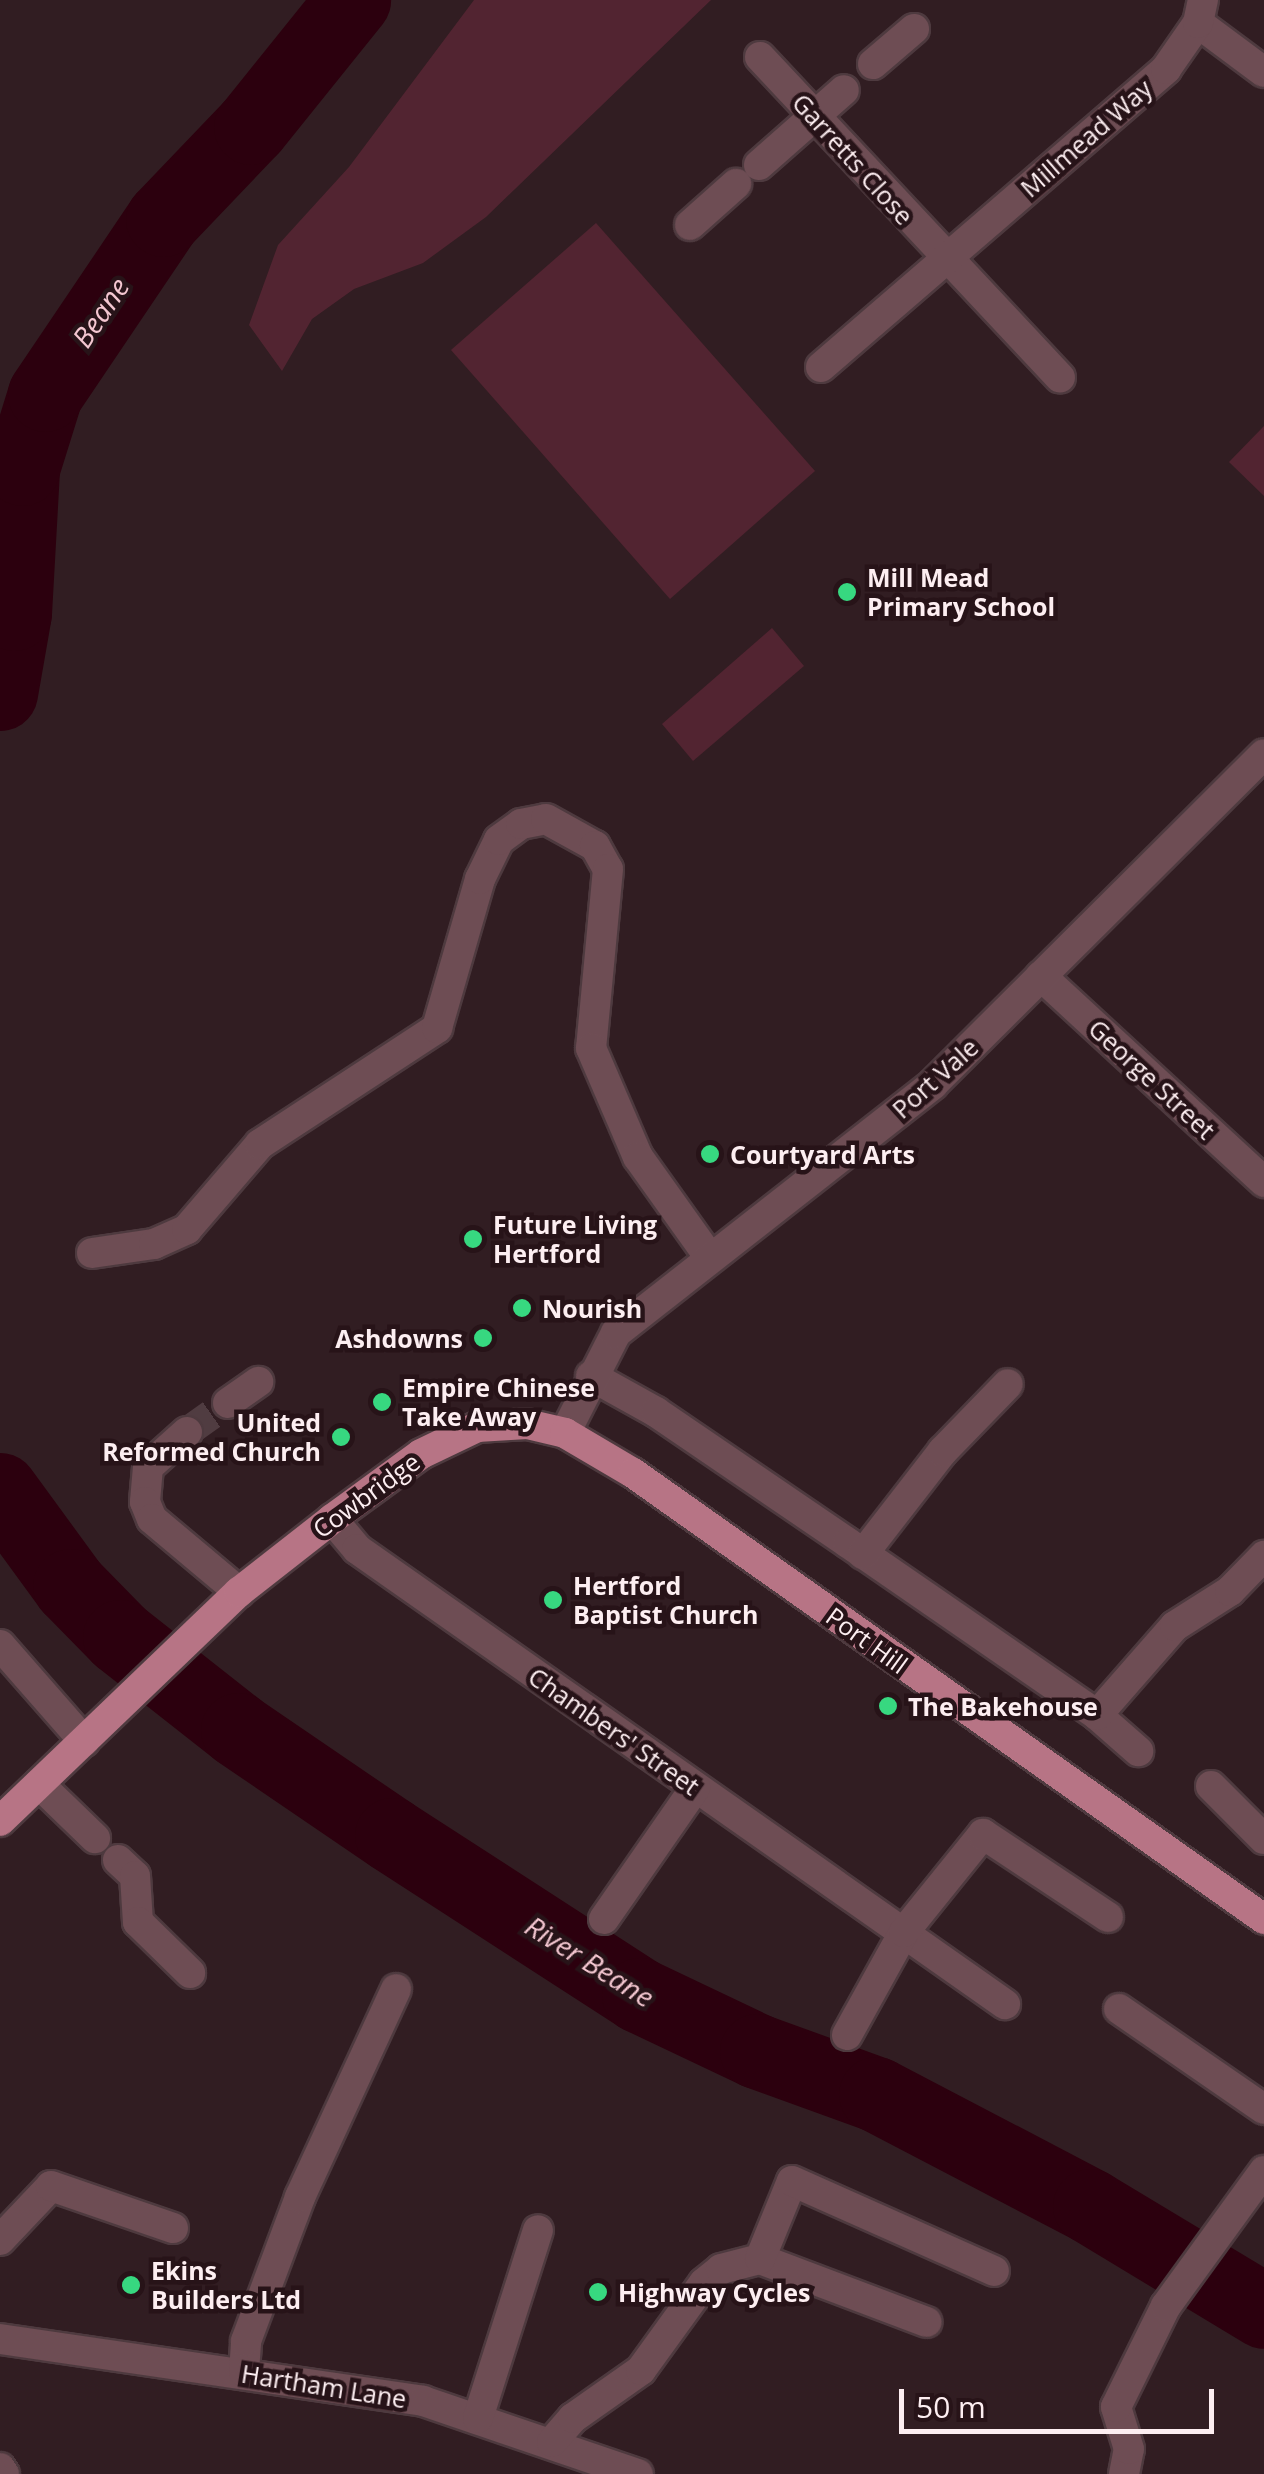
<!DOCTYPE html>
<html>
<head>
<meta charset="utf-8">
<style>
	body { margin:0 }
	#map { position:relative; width:1264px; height:2474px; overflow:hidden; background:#311d22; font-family:"Open Sans",sans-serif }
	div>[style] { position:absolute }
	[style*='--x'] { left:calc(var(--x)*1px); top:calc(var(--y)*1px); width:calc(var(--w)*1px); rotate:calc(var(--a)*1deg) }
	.green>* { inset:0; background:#522431 }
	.river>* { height:75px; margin:-37.5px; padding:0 37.5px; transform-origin:37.5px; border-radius:37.5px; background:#2c000e }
	.minor-tunnel>* { height:30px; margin-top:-15px; transform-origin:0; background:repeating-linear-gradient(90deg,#503c41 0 30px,transparent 0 45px) }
	.roads { filter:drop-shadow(2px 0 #4e3a3f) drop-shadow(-2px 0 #4e3a3f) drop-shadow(0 2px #4e3a3f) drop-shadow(0 -2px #4e3a3f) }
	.minor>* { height:30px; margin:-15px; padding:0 15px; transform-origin:15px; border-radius:15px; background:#6e4d54 }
	.major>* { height:30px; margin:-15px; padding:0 15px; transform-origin:15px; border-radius:15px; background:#b77485 }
	.dots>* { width:28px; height:28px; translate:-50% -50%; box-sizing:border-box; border:5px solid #271318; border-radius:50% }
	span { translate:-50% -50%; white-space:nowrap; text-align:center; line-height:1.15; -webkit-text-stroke:9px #271318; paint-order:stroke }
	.street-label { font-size:25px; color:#fdeef1 }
	.poi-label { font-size:25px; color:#fdeef1; font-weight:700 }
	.left { translate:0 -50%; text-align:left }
	.right { translate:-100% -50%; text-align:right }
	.water-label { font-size:28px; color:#f4c7d1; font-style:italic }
	.scale { position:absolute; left:899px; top:2389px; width:315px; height:45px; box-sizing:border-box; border:5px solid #fdeef1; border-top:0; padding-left:12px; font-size:30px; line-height:35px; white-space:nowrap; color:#fdeef1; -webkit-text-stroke:8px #271318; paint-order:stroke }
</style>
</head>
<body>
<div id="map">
	<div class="green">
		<div style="clip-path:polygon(474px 0,711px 0,486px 217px,423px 263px,354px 289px,312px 319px,282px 371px,249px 325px,278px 245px,349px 167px)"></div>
		<div style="clip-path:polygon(596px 223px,815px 471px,670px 599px,451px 350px)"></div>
		<div style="clip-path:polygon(1264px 426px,1264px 496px,1229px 462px)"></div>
		<div style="clip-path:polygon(772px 628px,804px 666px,693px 761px,662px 724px)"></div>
	</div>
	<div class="river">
		<div style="--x:0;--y:693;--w:81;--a:-80.1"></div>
		<div style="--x:14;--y:613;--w:145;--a:-86.8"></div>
		<div style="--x:22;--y:468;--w:77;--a:-72.7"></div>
		<div style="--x:45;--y:394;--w:211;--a:-56"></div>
		<div style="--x:163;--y:219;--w:127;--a:-46.3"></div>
		<div style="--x:251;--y:127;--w:163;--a:-51.2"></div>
		<div style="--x:0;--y:1490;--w:119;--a:53.9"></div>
		<div style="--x:70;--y:1586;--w:71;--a:45.6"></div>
		<div style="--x:120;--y:1637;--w:150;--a:38.2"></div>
		<div style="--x:238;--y:1730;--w:186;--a:34.3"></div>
		<div style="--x:392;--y:1835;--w:294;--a:32.9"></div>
		<div style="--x:639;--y:1995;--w:131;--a:25.4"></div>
		<div style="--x:757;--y:2051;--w:127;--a:19.9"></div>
		<div style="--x:876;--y:2094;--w:242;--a:27.6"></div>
		<div style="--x:1090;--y:2206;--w:203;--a:31.1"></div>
	</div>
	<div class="minor-tunnel">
		<div style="--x:187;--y:1432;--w:50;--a:-35.3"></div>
	</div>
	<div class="roads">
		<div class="minor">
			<div style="--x:1198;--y:23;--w:82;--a:36.6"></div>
			<div style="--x:760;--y:57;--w:439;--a:46.9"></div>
			<div style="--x:873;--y:64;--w:54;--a:-40.5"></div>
			<div style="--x:759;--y:165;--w:113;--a:-41.4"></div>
			<div style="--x:690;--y:225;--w:62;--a:-41.7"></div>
			<div style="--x:821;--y:367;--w:456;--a:-40.8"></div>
			<div style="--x:1166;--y:69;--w:56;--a:-55.2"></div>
			<div style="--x:1198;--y:23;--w:24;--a:-78"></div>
			<div style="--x:1041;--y:976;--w:304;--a:42.7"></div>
			<div style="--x:92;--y:1253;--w:63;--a:-8.3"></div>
			<div style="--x:154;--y:1244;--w:36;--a:-24"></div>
			<div style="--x:187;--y:1229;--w:112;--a:-49.3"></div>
			<div style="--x:260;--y:1144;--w:212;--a:-33.2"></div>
			<div style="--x:437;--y:1028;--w:155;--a:-73.9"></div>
			<div style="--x:480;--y:879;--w:43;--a:-64"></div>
			<div style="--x:499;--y:840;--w:27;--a:-36"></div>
			<div style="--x:521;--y:824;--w:25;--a:-11"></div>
			<div style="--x:546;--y:819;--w:56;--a:28.9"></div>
			<div style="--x:595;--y:846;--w:26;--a:61"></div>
			<div style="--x:608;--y:869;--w:180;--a:95.4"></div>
			<div style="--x:591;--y:1048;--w:119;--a:66.7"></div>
			<div style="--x:638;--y:1157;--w:124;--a:54.5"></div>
			<div style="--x:591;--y:1376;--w:74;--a:29"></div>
			<div style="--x:656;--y:1412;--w:232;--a:34.3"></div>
			<div style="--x:848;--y:1543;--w:303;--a:34.6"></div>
			<div style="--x:1097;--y:1715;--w:55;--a:41.3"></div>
			<div style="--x:228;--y:1403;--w:37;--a:-35"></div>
			<div style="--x:187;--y:1432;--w:52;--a:138.1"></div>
			<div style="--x:148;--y:1467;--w:35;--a:95"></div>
			<div style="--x:145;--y:1502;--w:18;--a:68"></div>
			<div style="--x:152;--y:1519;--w:114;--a:40"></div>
			<div style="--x:565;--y:1433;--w:112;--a:-63"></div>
			<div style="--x:616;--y:1333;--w:403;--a:-38.1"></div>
			<div style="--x:933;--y:1084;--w:467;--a:-44.9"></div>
			<div style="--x:332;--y:1519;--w:39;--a:50"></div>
			<div style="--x:357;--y:1549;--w:792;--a:35.08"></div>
			<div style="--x:863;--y:1554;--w:130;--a:-52.2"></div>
			<div style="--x:943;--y:1451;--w:93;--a:-45.9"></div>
			<div style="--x:0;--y:1645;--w:128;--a:48.8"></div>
			<div style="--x:1097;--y:1715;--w:118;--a:-48.8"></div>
			<div style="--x:1175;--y:1626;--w:65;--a:-32.5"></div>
			<div style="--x:1230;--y:1591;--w:49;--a:-45.8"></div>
			<div style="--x:39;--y:1784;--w:78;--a:44"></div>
			<div style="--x:1211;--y:1786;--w:75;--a:45"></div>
			<div style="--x:118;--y:1860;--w:23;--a:43"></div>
			<div style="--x:135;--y:1876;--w:46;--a:86.3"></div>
			<div style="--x:138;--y:1922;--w:73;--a:44.4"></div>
			<div style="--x:604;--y:1919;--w:160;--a:-55.2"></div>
			<div style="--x:1119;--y:2009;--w:176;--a:34.6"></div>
			<div style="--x:847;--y:2035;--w:118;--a:-61"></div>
			<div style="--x:904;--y:1932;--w:126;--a:-51.1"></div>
			<div style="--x:983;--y:1834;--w:150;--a:33.6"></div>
			<div style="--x:0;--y:2240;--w:74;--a:-46.6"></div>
			<div style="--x:51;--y:2186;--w:129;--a:19"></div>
			<div style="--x:760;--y:2259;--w:178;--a:20.7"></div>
			<div style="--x:0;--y:2339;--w:428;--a:8.3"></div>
			<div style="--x:423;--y:2401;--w:227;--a:18.8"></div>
			<div style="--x:244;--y:2372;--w:31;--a:-86"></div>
			<div style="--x:246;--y:2341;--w:154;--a:-69.4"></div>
			<div style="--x:300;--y:2197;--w:229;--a:-65.2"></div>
			<div style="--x:478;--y:2418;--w:197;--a:-72.3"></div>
			<div style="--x:552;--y:2442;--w:32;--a:-49"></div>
			<div style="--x:573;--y:2418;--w:83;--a:-35.2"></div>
			<div style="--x:641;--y:2370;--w:107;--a:-54.1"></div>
			<div style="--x:704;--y:2283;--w:22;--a:-39"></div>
			<div style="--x:721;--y:2269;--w:40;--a:-14.4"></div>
			<div style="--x:760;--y:2259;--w:84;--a:-67.7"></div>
			<div style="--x:792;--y:2181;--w:221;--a:24"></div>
			<div style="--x:0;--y:2468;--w:7;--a:56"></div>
			<div style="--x:1124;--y:2474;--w:25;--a:-79"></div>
			<div style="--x:1129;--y:2449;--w:44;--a:-107.2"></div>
			<div style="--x:1116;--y:2407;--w:113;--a:-63.7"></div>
			<div style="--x:1166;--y:2306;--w:167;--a:-54"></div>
		</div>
		<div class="major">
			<div style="--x:0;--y:1821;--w:331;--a:-43.8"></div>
			<div style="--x:239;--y:1592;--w:118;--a:-38.1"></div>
			<div style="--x:332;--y:1519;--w:110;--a:-36.1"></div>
			<div style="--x:421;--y:1454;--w:62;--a:-25.7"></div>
			<div style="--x:477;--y:1427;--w:50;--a:-3.4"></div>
			<div style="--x:527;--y:1424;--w:39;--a:13"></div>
			<div style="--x:565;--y:1433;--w:79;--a:30.5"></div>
			<div style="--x:633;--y:1473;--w:773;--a:35.25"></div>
		</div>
	</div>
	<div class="dots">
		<div style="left:847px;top:592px;background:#37d880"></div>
		<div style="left:710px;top:1154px;background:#37d880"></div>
		<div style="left:473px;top:1239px;background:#37d880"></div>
		<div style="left:522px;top:1308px;background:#37d880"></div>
		<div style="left:483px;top:1338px;background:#37d880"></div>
		<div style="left:382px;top:1402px;background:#37d880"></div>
		<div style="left:341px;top:1437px;background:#37d880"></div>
		<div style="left:553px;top:1600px;background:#37d880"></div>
		<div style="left:888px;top:1706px;background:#37d880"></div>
		<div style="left:131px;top:2285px;background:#37d880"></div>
		<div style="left:598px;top:2292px;background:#37d880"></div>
	</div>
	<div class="street-label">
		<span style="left:1086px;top:138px;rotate:-41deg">Millmead Way</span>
		<span style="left:853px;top:159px;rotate:48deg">Garretts Close</span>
		<span style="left:935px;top:1078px;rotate:-42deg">Port Vale</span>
		<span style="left:1152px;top:1079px;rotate:43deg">George Street</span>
		<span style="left:366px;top:1495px;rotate:-36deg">Cowbridge</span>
		<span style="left:867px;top:1640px;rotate:36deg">Port Hill</span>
		<span style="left:614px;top:1731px;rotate:35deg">Chambers' Street</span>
		<span style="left:324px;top:2386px;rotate:9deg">Hartham Lane</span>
	</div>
	<div class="poi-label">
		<span class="left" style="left:867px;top:592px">Mill Mead<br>Primary School</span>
		<span class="left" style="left:730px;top:1154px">Courtyard Arts</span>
		<span class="left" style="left:493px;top:1239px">Future Living<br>Hertford</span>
		<span class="left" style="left:542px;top:1308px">Nourish</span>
		<span class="right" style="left:463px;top:1338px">Ashdowns</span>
		<span class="left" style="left:402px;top:1402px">Empire Chinese<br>Take Away</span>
		<span class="right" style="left:321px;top:1437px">United<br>Reformed Church</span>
		<span class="left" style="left:573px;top:1600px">Hertford<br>Baptist Church</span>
		<span class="left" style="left:908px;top:1706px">The Bakehouse</span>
		<span class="left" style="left:151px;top:2285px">Ekins<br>Builders Ltd</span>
		<span class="left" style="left:618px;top:2292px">Highway Cycles</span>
	</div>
	<div class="water-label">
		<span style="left:100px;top:312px;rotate:-56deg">Beane</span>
		<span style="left:590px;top:1961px;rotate:32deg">River Beane</span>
	</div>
	<div class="scale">50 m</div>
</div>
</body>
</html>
